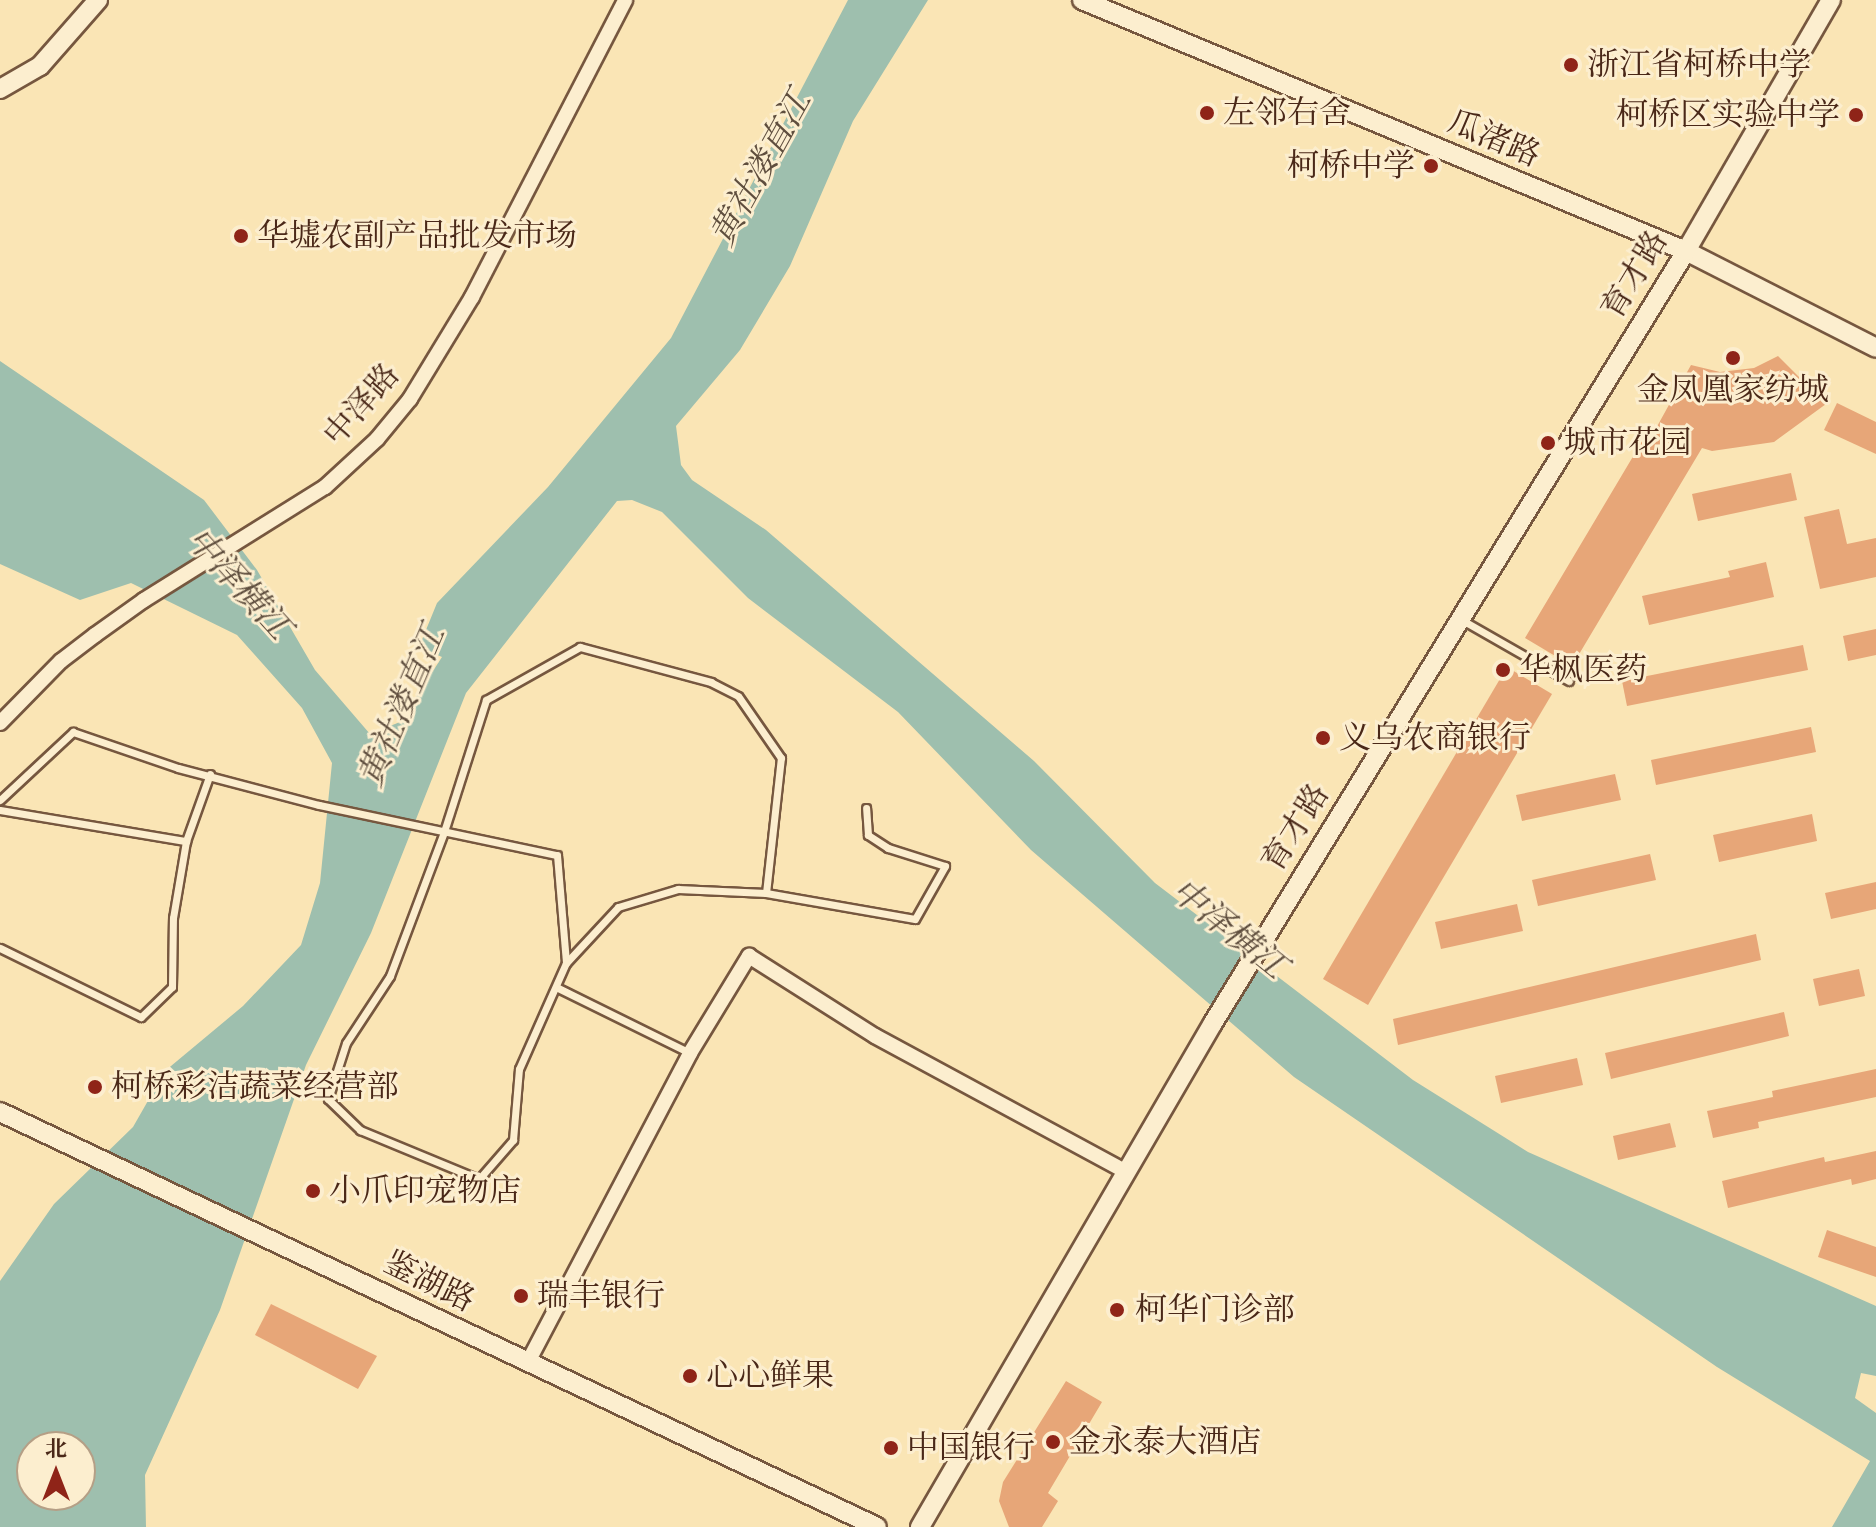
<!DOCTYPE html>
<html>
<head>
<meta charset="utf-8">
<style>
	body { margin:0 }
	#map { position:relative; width:1876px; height:1527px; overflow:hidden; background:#fae5b5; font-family:"IM FELL Great Primer","Noto Serif SC",serif }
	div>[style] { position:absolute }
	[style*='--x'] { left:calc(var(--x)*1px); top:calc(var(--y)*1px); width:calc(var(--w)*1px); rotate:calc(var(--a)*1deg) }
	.water>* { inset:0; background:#9ebfae }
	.building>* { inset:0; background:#e7a678 }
	.roads { filter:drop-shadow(2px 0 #76573f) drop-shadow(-2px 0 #76573f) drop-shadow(0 2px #76573f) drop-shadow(0 -2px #76573f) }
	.service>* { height:7px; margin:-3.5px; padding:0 3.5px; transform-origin:3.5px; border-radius:3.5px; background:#fceecf }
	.minor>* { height:14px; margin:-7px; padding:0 7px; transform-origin:7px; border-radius:7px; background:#fceecf }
	.tertiary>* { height:18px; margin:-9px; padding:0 9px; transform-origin:9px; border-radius:9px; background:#fceecf }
	.dots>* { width:22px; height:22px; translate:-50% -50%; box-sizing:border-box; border:4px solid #fceecf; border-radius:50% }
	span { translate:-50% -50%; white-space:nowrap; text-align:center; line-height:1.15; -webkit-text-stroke:6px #fceecf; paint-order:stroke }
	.poi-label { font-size:32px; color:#4a2818 }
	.left { translate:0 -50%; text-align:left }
	.right { translate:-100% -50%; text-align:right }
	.street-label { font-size:32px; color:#4a2818 }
	.water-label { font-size:34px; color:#5f4e3e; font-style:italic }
	.north { position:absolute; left:16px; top:1431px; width:80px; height:80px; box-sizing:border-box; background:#fceecf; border:2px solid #b59f86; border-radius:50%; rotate:0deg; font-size:22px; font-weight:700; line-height:32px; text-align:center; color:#4a2818 }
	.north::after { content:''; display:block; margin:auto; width:28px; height:36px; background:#8f2418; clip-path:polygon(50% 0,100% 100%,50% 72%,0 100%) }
</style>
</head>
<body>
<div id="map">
	<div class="water">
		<div style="clip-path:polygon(evenodd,848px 0,928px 0,853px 121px,790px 266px,740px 350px,676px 426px,681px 465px,692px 480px,766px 530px,1034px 761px,1155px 883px,1413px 1080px,1528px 1152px,1876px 1306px,1876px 1376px,1861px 1373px,1855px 1398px,1876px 1413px,1876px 1527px,1832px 1527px,1870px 1461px,1717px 1367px,1294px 1077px,1031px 850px,898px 712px,748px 598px,662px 512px,632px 500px,617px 501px,466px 693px,371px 933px,306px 1065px,220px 1310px,145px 1475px,146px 1527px,0 1527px,0 1281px,54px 1204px,133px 1127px,165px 1071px,243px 1006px,301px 945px,320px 883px,332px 763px,302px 708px,237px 635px,131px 583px,80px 600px,0 564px,0 361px,204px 500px,257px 570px,315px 670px,370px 734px,400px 722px,442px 657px,419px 647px,437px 603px,548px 487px,671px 338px,848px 0,32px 1447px,80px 1447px,80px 1495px,32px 1495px,32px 1447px)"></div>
	</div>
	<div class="building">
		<div style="clip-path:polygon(1778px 356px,1826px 404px,1774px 442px,1712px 451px,1702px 448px,1572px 666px,1525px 638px,1644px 438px,1649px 441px,1691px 365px,1720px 372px,1754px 368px)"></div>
		<div style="clip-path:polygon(1837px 403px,1876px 422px,1876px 454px,1824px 430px)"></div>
		<div style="clip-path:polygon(1791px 473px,1797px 500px,1698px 521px,1692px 494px)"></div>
		<div style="clip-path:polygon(1839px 509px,1847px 544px,1876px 538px,1876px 577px,1820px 589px,1804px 517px)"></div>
		<div style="clip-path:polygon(1766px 562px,1774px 597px,1649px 625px,1642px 596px,1730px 577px,1728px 571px)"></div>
		<div style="clip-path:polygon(1876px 629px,1876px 655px,1848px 661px,1843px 636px)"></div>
		<div style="clip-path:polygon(1803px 645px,1808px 670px,1627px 706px,1622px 681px)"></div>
		<div style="clip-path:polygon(1507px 667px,1552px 694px,1368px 1005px,1323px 979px)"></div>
		<div style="clip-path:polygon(1811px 727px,1816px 752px,1656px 785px,1651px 760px)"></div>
		<div style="clip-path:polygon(1615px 774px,1621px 800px,1522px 821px,1516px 795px)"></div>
		<div style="clip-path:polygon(1812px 814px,1817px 841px,1719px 862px,1713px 835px)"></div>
		<div style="clip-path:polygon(1650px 854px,1656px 880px,1538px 906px,1532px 880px)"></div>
		<div style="clip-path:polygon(1876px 882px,1876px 909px,1831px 919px,1825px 893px)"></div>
		<div style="clip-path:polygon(1517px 904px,1523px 931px,1441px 949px,1435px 922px)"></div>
		<div style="clip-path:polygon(1756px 934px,1761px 960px,1398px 1045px,1393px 1019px)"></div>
		<div style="clip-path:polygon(1859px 969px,1865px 996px,1819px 1006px,1813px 979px)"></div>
		<div style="clip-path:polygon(1784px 1012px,1789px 1036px,1611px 1079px,1605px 1053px)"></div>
		<div style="clip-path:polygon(1577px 1058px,1583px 1085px,1501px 1103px,1495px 1076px)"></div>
		<div style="clip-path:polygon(1876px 1069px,1876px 1097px,1758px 1122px,1759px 1128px,1713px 1138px,1707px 1111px,1773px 1097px,1772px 1091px)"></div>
		<div style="clip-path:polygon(1670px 1123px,1676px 1147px,1618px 1160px,1613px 1136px)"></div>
		<div style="clip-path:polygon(1876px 1151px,1876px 1179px,1852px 1185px,1851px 1179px,1728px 1208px,1722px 1181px,1824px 1157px,1825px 1162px)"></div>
		<div style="clip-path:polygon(1827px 1230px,1876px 1247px,1876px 1277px,1818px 1257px)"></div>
		<div style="clip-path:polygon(271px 1304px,377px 1356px,358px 1389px,255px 1335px)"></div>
		<div style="clip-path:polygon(1066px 1381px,1102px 1402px,1048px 1493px,1058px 1501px,1042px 1527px,1009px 1527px,999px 1501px,1003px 1482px)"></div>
	</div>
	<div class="roads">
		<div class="service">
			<div style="--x:1462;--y:620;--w:123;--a:29.7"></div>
			<div style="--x:0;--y:800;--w:100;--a:-43"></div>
			<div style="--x:73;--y:732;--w:111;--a:18.9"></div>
			<div style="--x:178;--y:768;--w:146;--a:14.7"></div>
			<div style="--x:319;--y:805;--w:243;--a:11.9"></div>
			<div style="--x:557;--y:855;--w:108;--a:85.2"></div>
			<div style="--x:0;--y:810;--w:189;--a:9.5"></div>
			<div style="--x:766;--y:893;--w:136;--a:-83.7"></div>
			<div style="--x:781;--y:758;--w:75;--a:-124.7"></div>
			<div style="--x:738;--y:696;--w:30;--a:-153"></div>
			<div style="--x:711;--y:682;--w:136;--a:-165"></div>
			<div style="--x:580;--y:647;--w:108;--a:150.6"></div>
			<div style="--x:486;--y:700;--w:139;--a:107.7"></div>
			<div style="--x:444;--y:832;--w:154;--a:110.6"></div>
			<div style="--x:390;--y:976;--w:80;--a:123.3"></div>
			<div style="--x:346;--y:1043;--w:59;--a:107.8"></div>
			<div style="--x:328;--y:1099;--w:45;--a:44.1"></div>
			<div style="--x:360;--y:1130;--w:129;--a:22.4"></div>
			<div style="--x:479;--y:1179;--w:52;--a:-48.9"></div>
			<div style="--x:513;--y:1140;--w:71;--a:-85.2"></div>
			<div style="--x:519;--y:1069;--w:116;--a:-66.1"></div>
			<div style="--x:566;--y:963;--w:76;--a:-47.1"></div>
			<div style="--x:618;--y:907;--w:63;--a:-16.7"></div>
			<div style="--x:678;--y:889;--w:88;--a:2.6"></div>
			<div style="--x:766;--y:893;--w:151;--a:9.9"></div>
			<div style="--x:915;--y:919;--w:61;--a:-60.5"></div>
			<div style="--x:945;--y:866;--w:60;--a:-162.5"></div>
			<div style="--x:888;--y:848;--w:24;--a:-147"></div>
			<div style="--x:868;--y:835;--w:27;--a:-94"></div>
			<div style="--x:0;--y:948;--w:157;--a:26.1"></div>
			<div style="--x:141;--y:1017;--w:43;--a:-44.1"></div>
			<div style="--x:172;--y:987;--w:69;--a:-89.2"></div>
			<div style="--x:173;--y:918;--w:78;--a:-80.4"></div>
			<div style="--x:186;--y:841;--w:71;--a:-70.3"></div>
			<div style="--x:556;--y:987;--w:149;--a:26.2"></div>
		</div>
		<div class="minor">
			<div style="--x:0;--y:723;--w:87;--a:-45.5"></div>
			<div style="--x:61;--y:661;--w:43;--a:-37.4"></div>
			<div style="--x:95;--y:635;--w:60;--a:-35.5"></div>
			<div style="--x:144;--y:600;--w:213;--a:-32"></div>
			<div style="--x:325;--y:487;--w:71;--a:-42.7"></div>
			<div style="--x:377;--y:439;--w:52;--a:-50.5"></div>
			<div style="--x:410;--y:399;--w:119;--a:-58.7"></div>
			<div style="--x:472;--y:297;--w:334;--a:-62.7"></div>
			<div style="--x:528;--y:1362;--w:349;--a:-62.3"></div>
			<div style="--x:690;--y:1053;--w:114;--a:-58.7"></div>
			<div style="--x:749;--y:956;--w:149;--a:32.4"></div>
			<div style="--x:875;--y:1036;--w:284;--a:28.4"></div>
		</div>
		<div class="tertiary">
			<div style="--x:1082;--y:0;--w:654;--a:22.57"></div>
			<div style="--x:1686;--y:251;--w:213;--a:27"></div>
			<div style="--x:0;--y:89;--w:46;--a:-29.9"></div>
			<div style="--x:40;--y:66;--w:88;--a:-48.7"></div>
			<div style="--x:0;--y:1112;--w:970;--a:25.32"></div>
			<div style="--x:920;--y:1527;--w:583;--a:-59.83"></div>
			<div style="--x:1213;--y:1023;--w:905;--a:-58.5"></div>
			<div style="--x:1686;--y:251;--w:290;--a:-60"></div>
		</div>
	</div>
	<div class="dots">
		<div style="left:1571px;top:65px;background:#8f2418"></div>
		<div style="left:1207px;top:113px;background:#8f2418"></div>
		<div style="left:1856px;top:115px;background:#8f2418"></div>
		<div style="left:1431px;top:166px;background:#8f2418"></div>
		<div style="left:241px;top:236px;background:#8f2418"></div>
		<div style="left:1733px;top:358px;background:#8f2418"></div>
		<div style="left:1548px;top:443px;background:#8f2418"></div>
		<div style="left:1503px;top:670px;background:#8f2418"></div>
		<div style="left:1323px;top:738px;background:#8f2418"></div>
		<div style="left:95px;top:1087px;background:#8f2418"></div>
		<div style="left:313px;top:1191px;background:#8f2418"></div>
		<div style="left:521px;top:1296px;background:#8f2418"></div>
		<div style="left:1117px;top:1310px;background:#8f2418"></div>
		<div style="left:690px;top:1376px;background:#8f2418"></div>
		<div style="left:1053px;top:1442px;background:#8f2418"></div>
		<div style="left:891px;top:1448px;background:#8f2418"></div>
	</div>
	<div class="poi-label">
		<span class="left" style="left:1587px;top:65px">浙江省柯桥中学</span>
		<span class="left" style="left:1223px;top:113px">左邻右舍</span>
		<span class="right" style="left:1840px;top:115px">柯桥区实验中学</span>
		<span class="right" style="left:1415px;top:166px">柯桥中学</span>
		<span class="left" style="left:257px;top:236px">华墟农副产品批发市场</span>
		<span style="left:1733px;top:390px">金凤凰家纺城</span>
		<span class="left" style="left:1564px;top:443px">城市花园</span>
		<span class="left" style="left:1519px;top:670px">华枫医药</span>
		<span class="left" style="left:1339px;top:738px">义乌农商银行</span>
		<span class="left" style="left:111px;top:1087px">柯桥彩洁蔬菜经营部</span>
		<span class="left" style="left:329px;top:1191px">小爪印宠物店</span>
		<span class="left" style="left:537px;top:1296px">瑞丰银行</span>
		<span class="left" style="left:1135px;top:1310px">柯华门诊部</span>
		<span class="left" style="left:706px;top:1376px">心心鲜果</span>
		<span class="left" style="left:1069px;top:1442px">金永泰大酒店</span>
		<span class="left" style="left:907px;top:1448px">中国银行</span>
	</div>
	<div class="street-label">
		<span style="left:1494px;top:139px;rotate:23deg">瓜渚路</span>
		<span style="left:1635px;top:275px;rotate:-59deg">育才路</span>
		<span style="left:362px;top:405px;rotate:-49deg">中泽路</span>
		<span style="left:1296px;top:828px;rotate:-58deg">育才路</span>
		<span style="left:429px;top:1282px;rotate:26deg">鉴湖路</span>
	</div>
	<div class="water-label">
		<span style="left:760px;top:168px;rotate:-61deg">黄社溇直江</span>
		<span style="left:239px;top:583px;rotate:48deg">中泽横江</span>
		<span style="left:401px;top:706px;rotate:-67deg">黄社溇直江</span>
		<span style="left:1229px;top:928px;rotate:39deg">中泽横江</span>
	</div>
	<div class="north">北</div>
</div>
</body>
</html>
